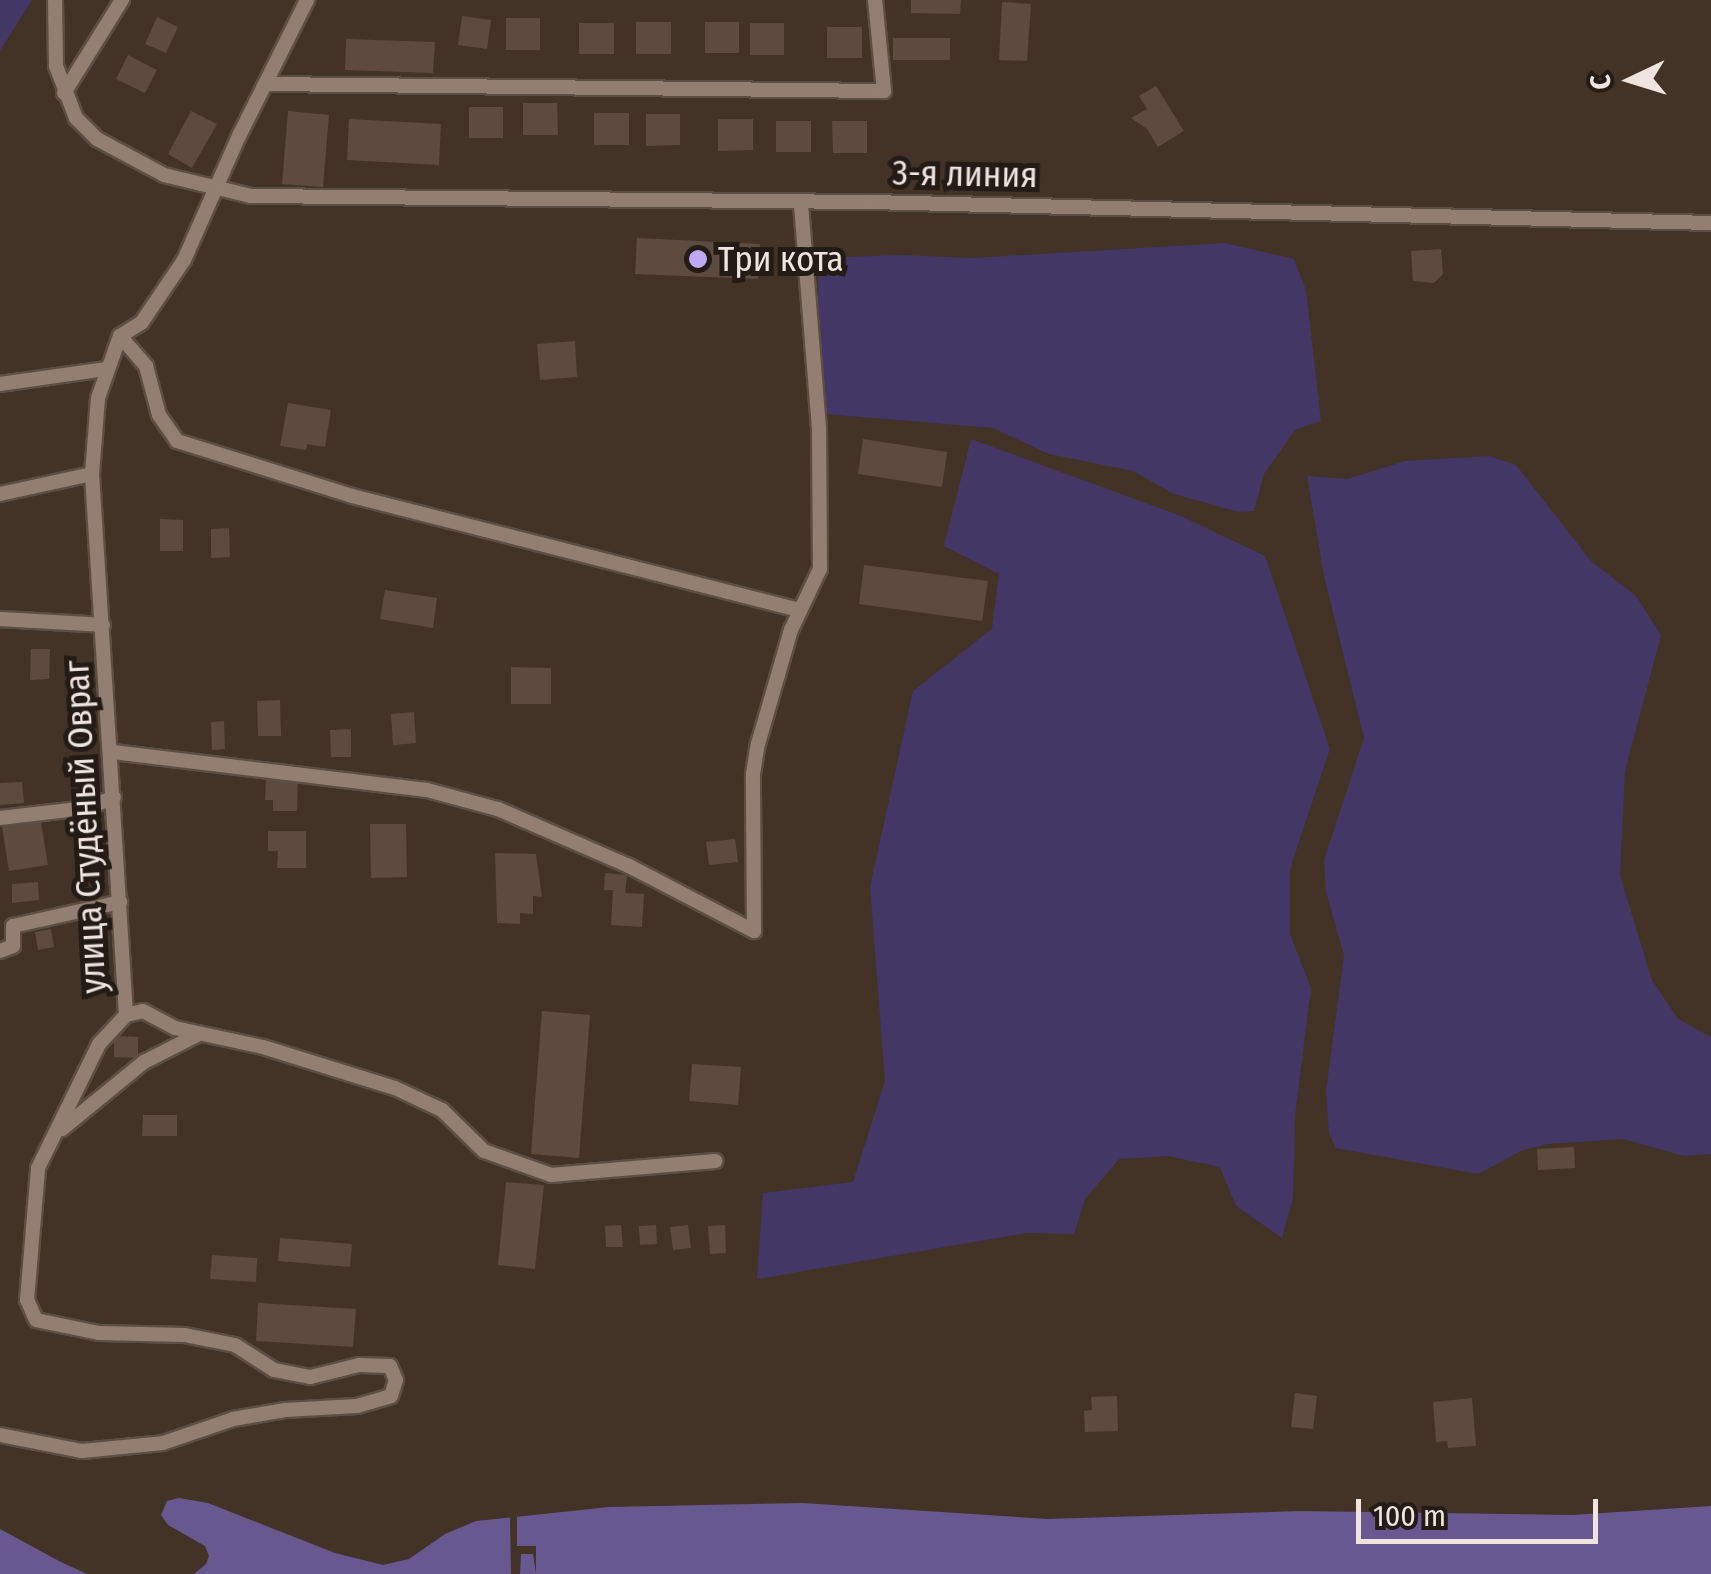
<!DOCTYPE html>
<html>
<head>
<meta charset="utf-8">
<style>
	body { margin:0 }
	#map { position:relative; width:1711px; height:1574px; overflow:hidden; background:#433226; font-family:"Fira Sans Condensed",sans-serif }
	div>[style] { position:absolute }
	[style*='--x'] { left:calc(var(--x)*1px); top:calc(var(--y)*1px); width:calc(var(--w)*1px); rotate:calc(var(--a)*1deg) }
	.green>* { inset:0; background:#433766 }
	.water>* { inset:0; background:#675990 }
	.pier>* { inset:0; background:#433226 }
	.building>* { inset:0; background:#5d4b3f }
	.roads { filter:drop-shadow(2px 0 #5d4e44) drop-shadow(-2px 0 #5d4e44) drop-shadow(0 2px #5d4e44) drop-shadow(0 -2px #5d4e44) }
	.street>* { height:14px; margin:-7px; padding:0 7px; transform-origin:7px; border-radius:7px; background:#937f72 }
	.dots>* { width:28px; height:28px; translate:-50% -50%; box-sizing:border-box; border:5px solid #231b16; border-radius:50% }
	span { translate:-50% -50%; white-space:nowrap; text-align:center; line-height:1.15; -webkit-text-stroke:10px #231b16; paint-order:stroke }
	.street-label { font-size:35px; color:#f0e5de }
	.poi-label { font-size:35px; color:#f0e5de }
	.left { translate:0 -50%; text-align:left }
	.north { position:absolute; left:1581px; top:30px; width:100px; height:100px; -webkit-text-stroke:8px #231b16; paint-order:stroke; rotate:266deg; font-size:28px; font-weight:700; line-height:40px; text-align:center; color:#f0e5de }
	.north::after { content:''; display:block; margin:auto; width:35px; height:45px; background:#f0e5de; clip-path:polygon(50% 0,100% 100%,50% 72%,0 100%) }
	.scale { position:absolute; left:1356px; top:1499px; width:242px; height:45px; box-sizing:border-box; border:5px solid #f0e5de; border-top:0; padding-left:12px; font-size:30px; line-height:35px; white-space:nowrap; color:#f0e5de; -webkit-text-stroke:8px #231b16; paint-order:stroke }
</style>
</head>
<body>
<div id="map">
	<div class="green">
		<div style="clip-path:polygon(0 0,32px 0,0 51px)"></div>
		<div style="clip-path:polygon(1225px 243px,1294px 259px,1306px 290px,1321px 421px,1295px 430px,1264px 474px,1254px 511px,1239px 512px,1174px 494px,1133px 471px,1049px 454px,993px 428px,826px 414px,816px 359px,819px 258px,901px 255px,973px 258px)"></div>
		<div style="clip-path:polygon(971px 439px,1181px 516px,1265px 556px,1330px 749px,1290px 869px,1290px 934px,1311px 988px,1295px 1115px,1293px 1198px,1282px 1238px,1236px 1206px,1220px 1167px,1168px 1156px,1119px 1159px,1085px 1199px,1074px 1234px,1027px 1233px,757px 1279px,763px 1193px,853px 1182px,885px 1081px,870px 887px,913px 691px,992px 629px,999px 574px,944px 546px)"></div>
		<div style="clip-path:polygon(1489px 456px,1516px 465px,1591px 561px,1636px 596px,1661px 635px,1625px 771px,1620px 876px,1652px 980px,1678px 1019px,1711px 1037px,1711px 1154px,1684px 1156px,1623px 1139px,1547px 1144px,1523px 1150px,1478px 1174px,1336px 1148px,1329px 1133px,1326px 1092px,1344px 955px,1326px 892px,1324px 860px,1364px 738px,1324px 576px,1307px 476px,1347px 479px,1405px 461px)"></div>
	</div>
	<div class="water">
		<div style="clip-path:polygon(179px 1498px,208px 1503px,335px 1553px,383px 1565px,409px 1559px,445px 1534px,476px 1521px,609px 1507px,803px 1503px,1047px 1519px,1300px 1511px,1572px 1515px,1711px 1506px,1711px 1574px,194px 1574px,206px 1564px,209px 1556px,205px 1546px,168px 1525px,161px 1515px,167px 1501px)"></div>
		<div style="clip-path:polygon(0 1529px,59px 1561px,87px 1574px,0 1574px)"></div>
	</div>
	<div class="pier">
		<div style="clip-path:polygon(510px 1515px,517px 1515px,517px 1546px,536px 1546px,536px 1574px,533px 1554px,521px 1554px,520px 1574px,511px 1574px)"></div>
	</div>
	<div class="building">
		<div style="clip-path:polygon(911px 0,961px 0,960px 14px,911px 13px)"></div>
		<div style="clip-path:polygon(1002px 2px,1031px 4px,1027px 61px,999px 60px)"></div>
		<div style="clip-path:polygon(462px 16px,491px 20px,487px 49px,458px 45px)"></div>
		<div style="clip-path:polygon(157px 17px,178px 27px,166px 53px,145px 44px)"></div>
		<div style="clip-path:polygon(506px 18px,540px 18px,540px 50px,506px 50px)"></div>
		<div style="clip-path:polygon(636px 22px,671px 22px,671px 54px,636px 54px)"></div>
		<div style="clip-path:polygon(705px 22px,739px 22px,739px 53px,705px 53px)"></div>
		<div style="clip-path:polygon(579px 23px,614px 23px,614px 54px,579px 54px)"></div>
		<div style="clip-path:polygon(750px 23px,784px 23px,784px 55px,750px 55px)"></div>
		<div style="clip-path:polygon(827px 27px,862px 27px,862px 58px,827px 58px)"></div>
		<div style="clip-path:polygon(893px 38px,950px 38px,950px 60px,893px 60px)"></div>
		<div style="clip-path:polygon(346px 39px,435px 42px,433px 73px,345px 70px)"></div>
		<div style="clip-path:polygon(128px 55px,157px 70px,145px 93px,116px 79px)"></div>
		<div style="clip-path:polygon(1156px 86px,1184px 131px,1158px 147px,1147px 129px,1131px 118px,1147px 109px,1139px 96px)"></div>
		<div style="clip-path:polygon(523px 103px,557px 103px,558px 135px,523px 135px)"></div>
		<div style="clip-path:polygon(469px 107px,503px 107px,503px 138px,469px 138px)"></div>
		<div style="clip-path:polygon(191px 111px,217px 124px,192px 168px,168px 154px)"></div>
		<div style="clip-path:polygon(288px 111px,329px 115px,323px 187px,282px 184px)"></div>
		<div style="clip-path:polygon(594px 113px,629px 113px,629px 145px,594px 145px)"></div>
		<div style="clip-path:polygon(646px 114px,680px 114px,680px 145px,646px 146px)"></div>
		<div style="clip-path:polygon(349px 119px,441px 124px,439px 165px,347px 160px)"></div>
		<div style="clip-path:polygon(718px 119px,753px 119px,753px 150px,718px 151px)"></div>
		<div style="clip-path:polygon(776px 121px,811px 121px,811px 152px,776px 152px)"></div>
		<div style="clip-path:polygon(832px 121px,867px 121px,867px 153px,833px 153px)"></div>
		<div style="clip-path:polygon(637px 238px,760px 244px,758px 279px,635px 274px)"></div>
		<div style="clip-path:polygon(1441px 249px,1443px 274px,1434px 283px,1413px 281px,1411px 251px)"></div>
		<div style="clip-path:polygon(575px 341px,577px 377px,540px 380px,537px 344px)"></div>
		<div style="clip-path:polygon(288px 403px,331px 410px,325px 447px,307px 444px,306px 450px,280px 446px)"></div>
		<div style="clip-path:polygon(863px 439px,947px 452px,942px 487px,858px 474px)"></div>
		<div style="clip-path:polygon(160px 519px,183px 520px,183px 551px,160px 551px)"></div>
		<div style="clip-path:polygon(229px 528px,230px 557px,211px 558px,211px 529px)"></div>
		<div style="clip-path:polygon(864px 565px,988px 581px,982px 621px,859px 604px)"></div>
		<div style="clip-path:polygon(385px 590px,437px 598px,433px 628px,380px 619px)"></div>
		<div style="clip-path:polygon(31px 649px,50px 649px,49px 679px,30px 680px)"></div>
		<div style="clip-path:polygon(511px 667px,551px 668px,551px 704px,511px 704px)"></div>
		<div style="clip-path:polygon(280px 700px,281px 736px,258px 736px,257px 701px)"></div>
		<div style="clip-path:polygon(414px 712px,416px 743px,393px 745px,391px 714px)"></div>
		<div style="clip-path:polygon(224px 721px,225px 749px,212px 750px,211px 722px)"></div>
		<div style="clip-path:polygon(351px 729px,351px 757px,331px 757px,330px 730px)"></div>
		<div style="clip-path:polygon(266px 774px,298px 776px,297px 811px,273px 811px,273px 800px,265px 800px)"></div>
		<div style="clip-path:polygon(22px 782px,24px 803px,0 805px,0 783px)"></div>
		<div style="clip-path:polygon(41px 822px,48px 865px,9px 871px,2px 827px)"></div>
		<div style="clip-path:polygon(370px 824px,406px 824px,407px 877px,371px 878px)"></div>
		<div style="clip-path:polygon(268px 831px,306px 831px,306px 868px,277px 868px,278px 851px,268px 851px)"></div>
		<div style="clip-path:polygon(735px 839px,738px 862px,709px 865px,706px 842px)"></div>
		<div style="clip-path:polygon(495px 853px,536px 854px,542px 897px,533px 896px,533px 914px,520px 913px,520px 924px,497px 923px)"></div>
		<div style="clip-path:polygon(605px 873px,627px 875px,625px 893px,644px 894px,642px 927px,611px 925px,613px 890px,604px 890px)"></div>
		<div style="clip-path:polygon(38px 882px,39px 900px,12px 903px,12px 884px)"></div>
		<div style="clip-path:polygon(51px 929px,54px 947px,38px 950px,35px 932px)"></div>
		<div style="clip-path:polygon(542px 1011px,590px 1015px,579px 1158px,531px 1154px)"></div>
		<div style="clip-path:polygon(114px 1036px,138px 1037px,138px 1058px,114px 1057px)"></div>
		<div style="clip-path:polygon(692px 1064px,741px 1067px,738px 1105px,689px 1101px)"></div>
		<div style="clip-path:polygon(143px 1115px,177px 1115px,177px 1136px,142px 1136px)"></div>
		<div style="clip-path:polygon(1574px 1147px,1575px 1168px,1538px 1170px,1537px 1149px)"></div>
		<div style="clip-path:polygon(506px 1182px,544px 1185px,535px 1269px,498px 1265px)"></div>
		<div style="clip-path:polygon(621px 1225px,623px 1247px,606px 1247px,605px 1226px)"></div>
		<div style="clip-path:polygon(656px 1225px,657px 1244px,640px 1245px,639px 1226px)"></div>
		<div style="clip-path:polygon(688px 1225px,691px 1248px,673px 1250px,670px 1227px)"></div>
		<div style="clip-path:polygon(725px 1225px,726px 1253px,710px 1254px,708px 1226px)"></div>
		<div style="clip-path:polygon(280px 1238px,352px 1244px,350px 1267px,278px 1261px)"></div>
		<div style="clip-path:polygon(212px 1255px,257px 1258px,256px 1282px,210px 1279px)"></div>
		<div style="clip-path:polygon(258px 1303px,356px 1309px,353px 1347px,256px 1341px)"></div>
		<div style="clip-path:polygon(1295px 1393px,1317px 1396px,1313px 1429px,1291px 1427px)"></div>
		<div style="clip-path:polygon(1117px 1396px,1118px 1431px,1085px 1432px,1084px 1411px,1092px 1410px,1091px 1397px)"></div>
		<div style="clip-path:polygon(1472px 1398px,1476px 1446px,1448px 1448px,1447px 1441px,1436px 1442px,1433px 1402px)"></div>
	</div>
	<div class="roads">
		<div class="street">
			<div style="--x:55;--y:0;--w:66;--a:89.1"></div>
			<div style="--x:56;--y:66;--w:56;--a:69"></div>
			<div style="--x:76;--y:118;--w:30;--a:45"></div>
			<div style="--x:97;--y:139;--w:76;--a:28.2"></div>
			<div style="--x:164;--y:175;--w:89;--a:13.6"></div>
			<div style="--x:251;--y:196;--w:619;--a:0.56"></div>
			<div style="--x:870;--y:202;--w:841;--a:1.43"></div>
			<div style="--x:265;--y:84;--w:619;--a:0.65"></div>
			<div style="--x:884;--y:91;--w:91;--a:-95.6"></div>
			<div style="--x:64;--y:93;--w:110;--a:-58.1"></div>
			<div style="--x:120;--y:336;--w:40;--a:49"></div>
			<div style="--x:146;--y:366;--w:51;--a:75.1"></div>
			<div style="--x:159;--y:415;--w:32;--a:55"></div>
			<div style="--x:177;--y:441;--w:183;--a:17.4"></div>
			<div style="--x:352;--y:496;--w:462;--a:14.3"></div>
			<div style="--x:0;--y:384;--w:106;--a:-8.1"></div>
			<div style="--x:0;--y:494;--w:94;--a:-12.3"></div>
			<div style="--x:0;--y:619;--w:103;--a:3.3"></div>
			<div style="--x:113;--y:752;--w:316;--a:6.9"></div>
			<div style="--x:427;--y:790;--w:73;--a:15"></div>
			<div style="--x:498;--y:809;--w:143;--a:23.5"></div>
			<div style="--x:629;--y:866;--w:141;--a:27.5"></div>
			<div style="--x:754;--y:931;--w:157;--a:-90.4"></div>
			<div style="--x:753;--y:774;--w:30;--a:-81"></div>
			<div style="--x:758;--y:744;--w:119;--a:-73.9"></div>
			<div style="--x:791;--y:630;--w:68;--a:-64.6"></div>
			<div style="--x:820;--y:569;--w:141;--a:-90.4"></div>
			<div style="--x:819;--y:428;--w:224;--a:-94.6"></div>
			<div style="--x:0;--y:818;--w:88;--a:-6.6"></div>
			<div style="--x:87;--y:808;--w:29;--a:-22"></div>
			<div style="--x:0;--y:951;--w:14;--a:-21"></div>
			<div style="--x:13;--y:946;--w:20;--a:-90"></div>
			<div style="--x:13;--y:926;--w:110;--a:-12.6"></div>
			<div style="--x:126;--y:1015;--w:17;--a:-13"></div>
			<div style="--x:143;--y:1011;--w:36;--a:28"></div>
			<div style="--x:175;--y:1028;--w:90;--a:12.2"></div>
			<div style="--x:263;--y:1047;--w:138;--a:17.3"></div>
			<div style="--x:395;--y:1088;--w:52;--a:25.1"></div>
			<div style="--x:442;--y:1110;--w:59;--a:44.3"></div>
			<div style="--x:484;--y:1151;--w:71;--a:19.7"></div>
			<div style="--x:551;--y:1175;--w:165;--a:-4.9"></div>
			<div style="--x:62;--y:1129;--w:106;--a:-39.3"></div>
			<div style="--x:144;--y:1062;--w:59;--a:-27"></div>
			<div style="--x:0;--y:1435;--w:84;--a:11"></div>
			<div style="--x:82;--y:1451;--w:81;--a:-5.6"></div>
			<div style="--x:163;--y:1443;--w:74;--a:-18.9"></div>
			<div style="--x:233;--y:1419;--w:53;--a:-9.8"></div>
			<div style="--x:285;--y:1410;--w:72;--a:-3.2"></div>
			<div style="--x:357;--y:1406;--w:35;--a:-16"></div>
			<div style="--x:391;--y:1396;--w:17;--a:-73"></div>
			<div style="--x:396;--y:1380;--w:15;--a:-113"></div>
			<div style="--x:390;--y:1366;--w:31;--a:-178"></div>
			<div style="--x:359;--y:1365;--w:50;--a:166.2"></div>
			<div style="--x:310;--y:1377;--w:37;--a:-169"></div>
			<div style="--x:274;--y:1370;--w:46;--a:-147.3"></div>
			<div style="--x:235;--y:1345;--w:52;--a:-168.9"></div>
			<div style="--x:184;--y:1335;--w:85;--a:-178.7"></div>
			<div style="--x:99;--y:1333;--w:64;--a:-168.3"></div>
			<div style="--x:36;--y:1320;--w:22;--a:-114"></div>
			<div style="--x:27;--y:1300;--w:132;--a:-85.2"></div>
			<div style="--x:38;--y:1168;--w:138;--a:-63.8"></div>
			<div style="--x:99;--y:1044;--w:40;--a:-47"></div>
			<div style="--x:126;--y:1015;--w:542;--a:-93.6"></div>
			<div style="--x:92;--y:474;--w:76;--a:-85.5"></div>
			<div style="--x:98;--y:398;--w:66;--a:-70.5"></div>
			<div style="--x:120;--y:336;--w:26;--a:-32"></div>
			<div style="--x:142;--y:322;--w:75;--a:-55.9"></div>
			<div style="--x:184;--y:260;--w:136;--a:-66.1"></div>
			<div style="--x:239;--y:136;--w:152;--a:-63.4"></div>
		</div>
	</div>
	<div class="dots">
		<div style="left:698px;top:259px;background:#bcaaf6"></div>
	</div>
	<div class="street-label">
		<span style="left:965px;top:174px;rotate:1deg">3-я линия</span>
		<span style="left:85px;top:827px;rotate:-93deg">улица Студёный Овраг</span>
	</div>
	<div class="poi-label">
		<span class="left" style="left:718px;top:259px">Три кота</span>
	</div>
	<div class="north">С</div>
	<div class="scale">100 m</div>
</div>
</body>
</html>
